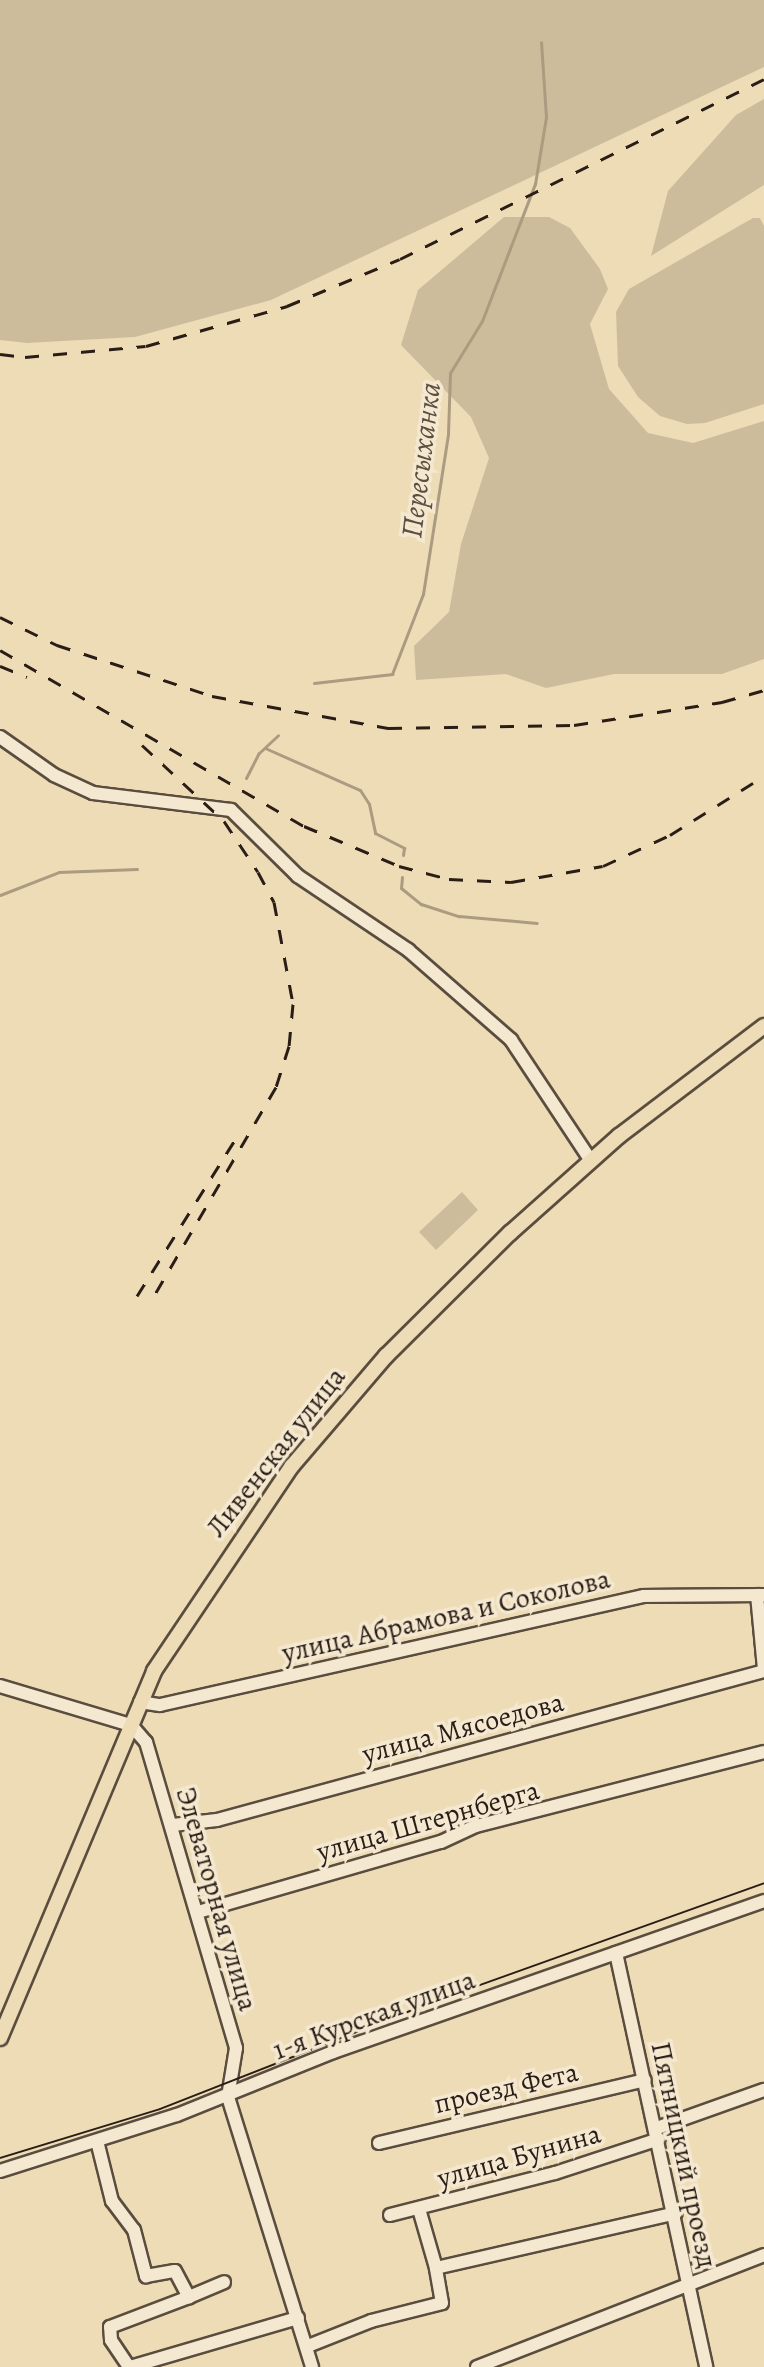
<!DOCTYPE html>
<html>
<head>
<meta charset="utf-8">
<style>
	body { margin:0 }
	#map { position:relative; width:764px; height:2367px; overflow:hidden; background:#eedcb7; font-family:Alegreya,serif }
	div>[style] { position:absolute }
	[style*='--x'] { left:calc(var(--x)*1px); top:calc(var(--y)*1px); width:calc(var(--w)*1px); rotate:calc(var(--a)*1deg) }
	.green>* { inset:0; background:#cdbc9c }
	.stream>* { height:3px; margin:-1.5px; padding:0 1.5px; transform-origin:1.5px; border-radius:1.5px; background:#ab9b80 }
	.roads { filter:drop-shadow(2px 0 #5a4d3e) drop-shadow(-2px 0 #5a4d3e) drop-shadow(0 2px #5a4d3e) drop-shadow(0 -2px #5a4d3e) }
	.minor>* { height:12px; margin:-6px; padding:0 6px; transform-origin:6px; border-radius:6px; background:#f4e8d0 }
	.major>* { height:14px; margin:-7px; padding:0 7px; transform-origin:7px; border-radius:7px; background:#eedcb7 }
	.tram>* { height:2px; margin:-1px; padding:0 1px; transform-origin:1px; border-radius:1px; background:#291d16 }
	.rail>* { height:3px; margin-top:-1.5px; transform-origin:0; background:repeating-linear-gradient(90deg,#291d16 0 14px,transparent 0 28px) }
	span { translate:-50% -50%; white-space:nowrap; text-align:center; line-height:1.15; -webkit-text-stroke:7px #f4e8d0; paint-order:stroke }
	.street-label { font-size:28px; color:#291d16 }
	.water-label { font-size:30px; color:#5d4f40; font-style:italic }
</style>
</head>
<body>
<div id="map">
	<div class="green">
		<div style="clip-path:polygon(0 0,764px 0,764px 67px,271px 300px,135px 337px,27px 343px,0 340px)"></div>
		<div style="clip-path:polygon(764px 99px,764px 185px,651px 256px,668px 191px,736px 115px)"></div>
		<div style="clip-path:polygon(504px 217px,549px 217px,570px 228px,600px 269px,608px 289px,590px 324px,609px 389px,648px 433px,693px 443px,764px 421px,764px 659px,722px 674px,614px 674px,546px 688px,506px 674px,416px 680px,414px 646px,449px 612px,461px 544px,489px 458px,471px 417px,401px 345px,418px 290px)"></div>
		<div style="clip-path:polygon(753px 218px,760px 218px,764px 226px,764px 404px,705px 423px,687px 424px,660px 416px,638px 397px,618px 366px,616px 312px,629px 289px)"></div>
		<div style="clip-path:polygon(462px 1192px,478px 1210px,436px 1250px,419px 1232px)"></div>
	</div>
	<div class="stream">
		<div style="--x:314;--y:683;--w:79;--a:-6.6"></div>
		<div style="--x:392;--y:674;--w:86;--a:-68.8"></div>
		<div style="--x:423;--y:594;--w:162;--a:-81.1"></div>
		<div style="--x:448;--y:434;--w:61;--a:-88.1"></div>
		<div style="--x:450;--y:373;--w:61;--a:-58.4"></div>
		<div style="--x:482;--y:321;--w:147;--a:-68.9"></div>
		<div style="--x:535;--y:184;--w:68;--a:-80.7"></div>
		<div style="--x:546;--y:117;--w:75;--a:-93.8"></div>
		<div style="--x:265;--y:748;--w:104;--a:23.9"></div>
		<div style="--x:360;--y:790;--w:17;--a:57"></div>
		<div style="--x:369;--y:804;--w:30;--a:78"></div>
		<div style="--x:375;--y:833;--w:33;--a:27"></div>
		<div style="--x:404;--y:848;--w:7;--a:98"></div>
		<div style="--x:246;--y:778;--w:28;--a:-63"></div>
		<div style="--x:259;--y:753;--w:26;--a:-43"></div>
		<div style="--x:402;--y:877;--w:11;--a:95"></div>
		<div style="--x:401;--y:888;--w:26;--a:39"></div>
		<div style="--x:421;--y:904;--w:40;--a:18"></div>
		<div style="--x:459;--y:916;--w:78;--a:5.1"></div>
		<div style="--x:0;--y:895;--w:63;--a:-21.3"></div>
		<div style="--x:59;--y:872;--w:78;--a:-2.2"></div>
	</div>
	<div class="roads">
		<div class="minor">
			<div style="--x:0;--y:737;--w:66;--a:35.1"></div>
			<div style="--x:54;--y:775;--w:43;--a:24.8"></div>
			<div style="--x:93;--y:793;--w:139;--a:7"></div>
			<div style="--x:231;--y:810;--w:94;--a:44.6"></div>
			<div style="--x:298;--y:876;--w:133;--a:33.9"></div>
			<div style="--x:408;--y:950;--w:137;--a:41.1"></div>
			<div style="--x:511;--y:1040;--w:145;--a:56.5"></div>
			<div style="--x:757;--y:1595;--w:74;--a:84.6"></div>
			<div style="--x:0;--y:1686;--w:137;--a:16.6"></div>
			<div style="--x:131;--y:1725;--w:23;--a:49"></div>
			<div style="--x:146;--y:1742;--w:319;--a:73.6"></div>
			<div style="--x:236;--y:2048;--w:50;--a:99.3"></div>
			<div style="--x:228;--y:2097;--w:283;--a:72.7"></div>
			<div style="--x:140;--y:1702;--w:20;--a:9"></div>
			<div style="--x:160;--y:1705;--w:496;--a:-12.7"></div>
			<div style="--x:644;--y:1596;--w:120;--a:-0.5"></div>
			<div style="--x:173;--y:1825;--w:44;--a:-6.5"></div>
			<div style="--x:217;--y:1820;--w:567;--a:-15.24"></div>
			<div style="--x:198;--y:1912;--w:253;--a:-16.1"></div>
			<div style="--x:441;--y:1842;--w:38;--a:-25"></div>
			<div style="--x:476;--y:1826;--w:297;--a:-14.4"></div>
			<div style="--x:616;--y:1953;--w:424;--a:77.7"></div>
			<div style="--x:657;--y:2128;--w:114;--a:-19.6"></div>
			<div style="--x:97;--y:2141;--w:62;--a:76"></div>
			<div style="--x:112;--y:2201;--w:36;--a:53"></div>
			<div style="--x:134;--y:2230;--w:48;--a:75.4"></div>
			<div style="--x:146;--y:2276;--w:29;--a:-10"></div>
			<div style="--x:175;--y:2271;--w:30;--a:62"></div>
			<div style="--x:189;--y:2297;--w:38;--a:-23"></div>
			<div style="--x:379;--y:2143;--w:273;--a:-13.3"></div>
			<div style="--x:0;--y:2171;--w:186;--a:-17.6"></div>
			<div style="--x:177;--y:2115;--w:168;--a:-22"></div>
			<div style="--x:333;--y:2052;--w:457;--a:-19.3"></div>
			<div style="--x:419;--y:2209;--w:61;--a:73.9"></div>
			<div style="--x:390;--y:2215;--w:170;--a:-14.3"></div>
			<div style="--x:555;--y:2173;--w:109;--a:-18.1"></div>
			<div style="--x:308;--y:2346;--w:68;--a:-21.6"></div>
			<div style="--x:371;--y:2321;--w:73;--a:-14.2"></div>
			<div style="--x:442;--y:2303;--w:36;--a:-100"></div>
			<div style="--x:436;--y:2268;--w:246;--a:-12.9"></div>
			<div style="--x:129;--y:2367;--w:32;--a:-124"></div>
			<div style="--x:111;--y:2340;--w:13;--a:-94"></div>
			<div style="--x:110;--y:2327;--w:85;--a:-20.8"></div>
			<div style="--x:130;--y:2367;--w:175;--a:-16.3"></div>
			<div style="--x:477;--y:2367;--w:308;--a:-21.3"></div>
		</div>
		<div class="major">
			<div style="--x:0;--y:2038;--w:398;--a:-67.2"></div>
			<div style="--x:154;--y:1671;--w:247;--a:-56.1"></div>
			<div style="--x:292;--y:1466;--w:145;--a:-49.5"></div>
			<div style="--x:386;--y:1356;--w:175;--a:-44.8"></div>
			<div style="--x:510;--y:1233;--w:146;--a:-41.7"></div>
			<div style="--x:619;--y:1136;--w:182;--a:-37.2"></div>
		</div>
	</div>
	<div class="tram">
		<div style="--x:0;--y:2158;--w:167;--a:-17"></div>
		<div style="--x:160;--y:2109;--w:299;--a:-21.4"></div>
		<div style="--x:438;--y:2000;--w:346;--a:-19.7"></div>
	</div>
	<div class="rail">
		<div style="--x:0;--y:354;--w:25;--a:7"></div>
		<div style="--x:25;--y:357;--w:121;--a:-5.2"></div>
		<div style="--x:146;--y:346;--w:147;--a:-15.8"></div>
		<div style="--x:287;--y:306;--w:122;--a:-22.6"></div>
		<div style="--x:400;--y:259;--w:406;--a:-26.3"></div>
		<div style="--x:0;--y:617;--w:64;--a:26.2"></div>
		<div style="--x:57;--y:645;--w:163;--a:18.2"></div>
		<div style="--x:212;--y:696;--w:179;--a:10.3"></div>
		<div style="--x:388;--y:728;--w:186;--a:-0.9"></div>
		<div style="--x:574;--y:725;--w:150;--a:-8.8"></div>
		<div style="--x:722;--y:702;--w:44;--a:-15.9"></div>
		<div style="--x:0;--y:650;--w:351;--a:30.1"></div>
		<div style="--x:304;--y:826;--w:103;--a:22.8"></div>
		<div style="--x:399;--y:866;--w:52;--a:14.6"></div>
		<div style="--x:449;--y:879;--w:62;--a:2.8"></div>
		<div style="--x:511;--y:882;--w:93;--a:-9.9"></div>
		<div style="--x:603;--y:866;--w:74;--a:-24.8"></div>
		<div style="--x:670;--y:835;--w:111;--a:-32.1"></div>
		<div style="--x:0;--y:666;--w:29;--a:22"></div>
		<div style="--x:142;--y:745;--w:112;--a:42.8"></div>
		<div style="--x:224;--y:821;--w:61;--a:56.3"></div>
		<div style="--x:258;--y:872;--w:34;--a:62"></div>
		<div style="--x:274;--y:902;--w:104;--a:79.4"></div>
		<div style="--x:293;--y:1004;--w:42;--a:95.4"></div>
		<div style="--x:289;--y:1046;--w:43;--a:107.6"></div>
		<div style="--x:276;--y:1087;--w:251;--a:120.3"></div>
		<div style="--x:137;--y:1296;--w:184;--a:-57.9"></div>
	</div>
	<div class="street-label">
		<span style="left:276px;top:1452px;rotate:-52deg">Ливенская улица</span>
		<span style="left:446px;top:1616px;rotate:-13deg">улица Абрамова и Соколова</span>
		<span style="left:463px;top:1728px;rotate:-15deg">улица Мясоедова</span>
		<span style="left:428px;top:1821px;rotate:-16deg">улица Штернберга</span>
		<span style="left:217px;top:1899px;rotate:74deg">Элеваторная улица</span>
		<span style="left:374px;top:2015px;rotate:-20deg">1-я Курская улица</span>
		<span style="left:506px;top:2088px;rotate:-13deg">проезд Фета</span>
		<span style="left:684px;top:2155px;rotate:78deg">Пятницкий проезд</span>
		<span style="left:519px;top:2156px;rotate:-16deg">улица Бунина</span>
	</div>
	<div class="water-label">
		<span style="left:421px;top:460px;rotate:-83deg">Пересыханка</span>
	</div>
</div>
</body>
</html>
